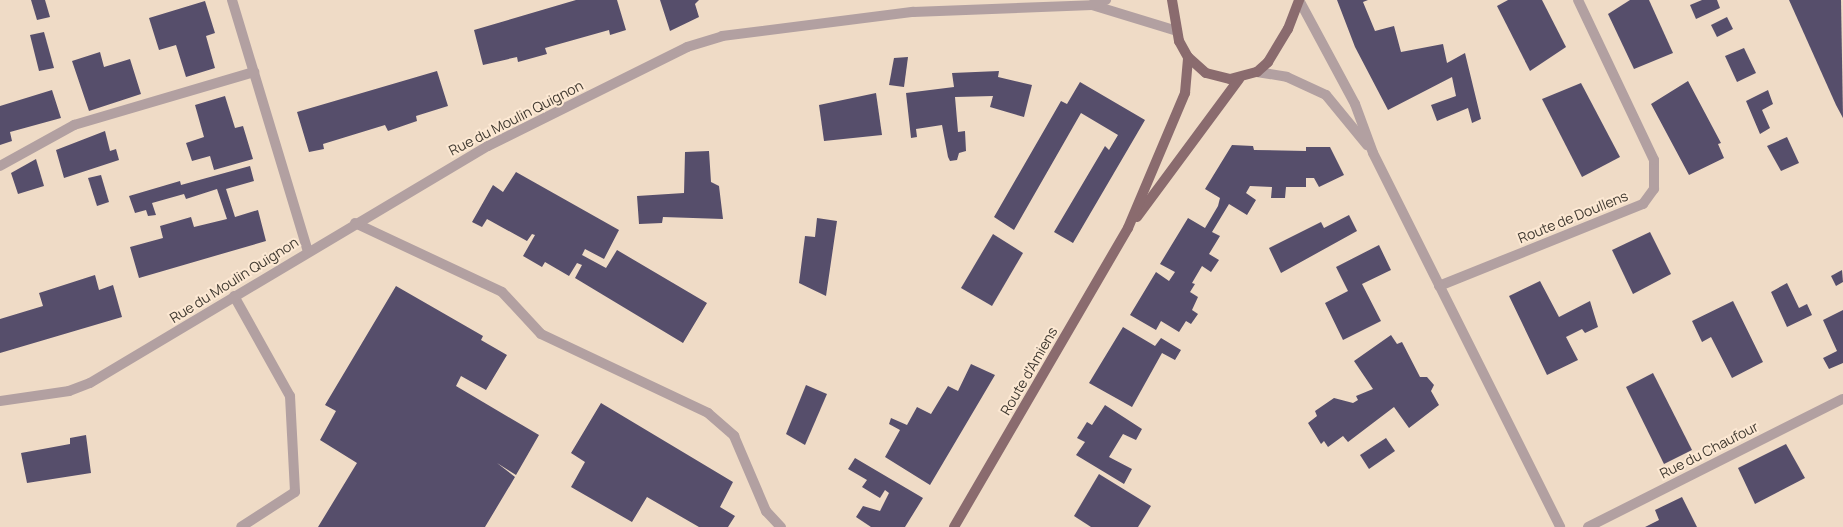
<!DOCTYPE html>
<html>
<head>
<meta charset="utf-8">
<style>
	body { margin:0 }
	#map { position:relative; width:1843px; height:527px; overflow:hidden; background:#efdbc6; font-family:Manrope,sans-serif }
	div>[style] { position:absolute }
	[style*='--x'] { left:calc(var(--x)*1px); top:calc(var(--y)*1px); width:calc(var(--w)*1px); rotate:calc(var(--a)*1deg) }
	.building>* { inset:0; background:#564e6b }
	.service>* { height:10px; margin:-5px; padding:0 5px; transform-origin:5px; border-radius:5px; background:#b2a0a1 }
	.minor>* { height:10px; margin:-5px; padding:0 5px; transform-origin:5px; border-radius:5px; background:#b2a0a1 }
	.tertiary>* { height:10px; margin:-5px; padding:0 5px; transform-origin:5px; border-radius:5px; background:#b2a0a1 }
	.primary>* { height:10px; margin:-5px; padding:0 5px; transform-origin:5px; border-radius:5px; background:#8a6b6e }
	span { translate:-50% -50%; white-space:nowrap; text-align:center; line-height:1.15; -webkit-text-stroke:4px #fce8d3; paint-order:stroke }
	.street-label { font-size:14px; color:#413a31 }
</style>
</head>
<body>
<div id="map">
	<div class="building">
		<div style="clip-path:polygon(31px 0,45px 0,50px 17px,37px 20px)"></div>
		<div style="clip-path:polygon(576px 0,617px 0,626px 30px,610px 35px,609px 30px,545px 48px,547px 54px,518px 62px,517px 57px,483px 65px,474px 30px)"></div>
		<div style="clip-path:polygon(660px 0,699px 0,695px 4px,699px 17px,670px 31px)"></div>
		<div style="clip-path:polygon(1337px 0,1368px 0,1363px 2px,1375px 31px,1394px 26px,1401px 52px,1443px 44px,1447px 63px,1465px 53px,1481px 119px,1472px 123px,1468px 108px,1437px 121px,1431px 105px,1456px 96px,1452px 77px,1388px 110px,1355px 47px)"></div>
		<div style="clip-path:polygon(1508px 0,1542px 0,1566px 47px,1530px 71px,1497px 6px)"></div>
		<div style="clip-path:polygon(1630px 0,1649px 0,1673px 53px,1634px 69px,1608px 14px)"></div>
		<div style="clip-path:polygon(1702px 0,1717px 0,1720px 8px,1696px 19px,1690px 5px)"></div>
		<div style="clip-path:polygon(1789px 0,1841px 0,1843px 118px,1836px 105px)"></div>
		<div style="clip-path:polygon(205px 1px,215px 33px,206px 36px,215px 68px,186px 77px,176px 45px,159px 50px,149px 18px)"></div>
		<div style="clip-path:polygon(1727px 17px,1733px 29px,1717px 37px,1711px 25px)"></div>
		<div style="clip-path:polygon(44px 32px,54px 68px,39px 71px,30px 35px)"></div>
		<div style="clip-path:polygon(1744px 48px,1756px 73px,1737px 82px,1725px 56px)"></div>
		<div style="clip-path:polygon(100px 52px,104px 67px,130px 59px,141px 94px,89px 111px,72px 61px)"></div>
		<div style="clip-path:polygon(908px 57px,904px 87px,889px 85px,894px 58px)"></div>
		<div style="clip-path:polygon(437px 71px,448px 106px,416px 116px,417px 121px,388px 131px,385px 125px,323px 144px,324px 149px,309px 152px,297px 112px)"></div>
		<div style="clip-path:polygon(999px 71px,998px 77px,1032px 85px,1024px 117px,990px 107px,993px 96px,955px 97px,958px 132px,965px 131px,966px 151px,959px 153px,957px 160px,950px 161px,948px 157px,942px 125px,916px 129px,917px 137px,911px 138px,906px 93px,954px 87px,952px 73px)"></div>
		<div style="clip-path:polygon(1688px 81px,1721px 143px,1718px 144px,1724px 158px,1689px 175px,1651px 104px)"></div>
		<div style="clip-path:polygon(1080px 82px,1145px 120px,1073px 243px,1054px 232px,1105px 146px,1109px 150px,1118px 135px,1081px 113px,1014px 230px,994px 217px,1061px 101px,1067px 104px)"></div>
		<div style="clip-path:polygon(1581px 83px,1620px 157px,1582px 177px,1542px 99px)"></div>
		<div style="clip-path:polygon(52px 90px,61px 118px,10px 132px,12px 141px,0 145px,0 106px)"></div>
		<div style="clip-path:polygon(1768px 90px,1773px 104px,1762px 110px,1770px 128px,1760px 134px,1746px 101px)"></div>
		<div style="clip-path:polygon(876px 93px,882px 135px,824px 141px,819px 105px)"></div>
		<div style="clip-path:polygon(225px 96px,235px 128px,243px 126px,253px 159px,214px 170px,210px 156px,192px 161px,186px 143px,204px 137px,195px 105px)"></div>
		<div style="clip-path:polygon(105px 131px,110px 151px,116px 149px,119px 160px,64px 178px,56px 150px)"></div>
		<div style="clip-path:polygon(1787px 137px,1799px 163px,1781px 171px,1767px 146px)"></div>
		<div style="clip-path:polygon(1232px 145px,1253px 146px,1254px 150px,1306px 151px,1306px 147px,1330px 147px,1344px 175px,1319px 187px,1314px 178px,1306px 178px,1306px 187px,1286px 187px,1285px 198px,1271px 198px,1272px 187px,1250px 186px,1246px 193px,1256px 200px,1247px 215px,1229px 204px,1212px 232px,1220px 236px,1209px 254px,1219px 260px,1211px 272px,1202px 266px,1192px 283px,1195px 284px,1190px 292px,1198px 297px,1192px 310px,1198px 314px,1191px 324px,1186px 321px,1179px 332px,1161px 321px,1156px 330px,1130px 315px,1156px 272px,1169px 281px,1175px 272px,1160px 264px,1188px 218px,1205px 228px,1218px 206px,1220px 198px,1205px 189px)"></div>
		<div style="clip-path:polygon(709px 151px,711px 182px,719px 186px,723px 219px,663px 217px,662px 223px,639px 224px,637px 196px,684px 193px,685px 152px)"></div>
		<div style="clip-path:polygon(36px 159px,44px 186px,18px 194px,11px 173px)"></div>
		<div style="clip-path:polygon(250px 166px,254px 181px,226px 189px,235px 217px,258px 210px,266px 241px,139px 278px,130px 247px,163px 238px,160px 226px,191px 217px,194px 227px,227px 219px,217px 189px,186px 199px,184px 194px,152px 203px,156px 215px,148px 216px,146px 210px,135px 213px,129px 196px,180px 181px,181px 185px)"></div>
		<div style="clip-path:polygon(516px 172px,619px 230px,604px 259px,585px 249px,582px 255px,606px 268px,617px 250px,707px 303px,683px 343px,575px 278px,582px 265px,577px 263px,569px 276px,545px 262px,542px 267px,523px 256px,535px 235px,532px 234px,527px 241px,487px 219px,482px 227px,472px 222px,493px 185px,503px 192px)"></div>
		<div style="clip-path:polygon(101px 175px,109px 202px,97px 206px,88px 178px)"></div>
		<div style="clip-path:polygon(1349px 215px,1357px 231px,1281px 273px,1269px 248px,1321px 222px,1324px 228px)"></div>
		<div style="clip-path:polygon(817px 218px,837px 221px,826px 296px,799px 283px,805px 236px,815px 237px)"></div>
		<div style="clip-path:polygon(1650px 232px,1671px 274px,1633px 294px,1612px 250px)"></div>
		<div style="clip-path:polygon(993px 234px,1023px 253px,992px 306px,961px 288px)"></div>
		<div style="clip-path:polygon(1379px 245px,1391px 270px,1362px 284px,1381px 321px,1343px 340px,1325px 303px,1348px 291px,1336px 267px)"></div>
		<div style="clip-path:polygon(1842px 270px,1843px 282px,1836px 286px,1831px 276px)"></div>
		<div style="clip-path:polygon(95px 275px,99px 290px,113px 285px,122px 317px,0 353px,0 319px,43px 306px,39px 293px)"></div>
		<div style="clip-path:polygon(1540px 281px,1559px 317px,1590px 301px,1598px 327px,1585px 333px,1582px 329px,1566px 337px,1578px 360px,1547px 375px,1509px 296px)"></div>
		<div style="clip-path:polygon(1787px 283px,1799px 308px,1807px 304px,1812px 315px,1787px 327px,1771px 292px)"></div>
		<div style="clip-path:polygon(396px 286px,483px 336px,481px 340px,507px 355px,486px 390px,461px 376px,456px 386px,539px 435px,516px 475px,497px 463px,515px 477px,485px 527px,318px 527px,357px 463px,320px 440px,336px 411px,325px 405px)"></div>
		<div style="clip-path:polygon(1733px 301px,1763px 362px,1732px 378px,1711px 337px,1702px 342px,1692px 321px)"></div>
		<div style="clip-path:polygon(1843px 310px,1843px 363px,1829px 369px,1823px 358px,1837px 351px,1823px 320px)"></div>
		<div style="clip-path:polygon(1123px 327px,1155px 346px,1161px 338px,1181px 350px,1175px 360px,1162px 353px,1132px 407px,1089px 383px)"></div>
		<div style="clip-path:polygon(1391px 335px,1397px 344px,1402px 342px,1420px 377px,1427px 377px,1434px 385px,1431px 391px,1439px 405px,1409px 428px,1394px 407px,1348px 442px,1343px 436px,1328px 447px,1324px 441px,1321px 444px,1308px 423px,1317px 416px,1315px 411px,1334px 398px,1353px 403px,1358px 400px,1356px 396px,1373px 389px,1354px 361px)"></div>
		<div style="clip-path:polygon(971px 364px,995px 375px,930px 485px,885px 457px,900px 430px,889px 424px,891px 418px,907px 425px,917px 407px,931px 414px,948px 386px,958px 391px)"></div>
		<div style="clip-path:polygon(1653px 373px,1692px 450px,1664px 464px,1626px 387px)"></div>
		<div style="clip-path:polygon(806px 385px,827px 394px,805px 445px,786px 434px)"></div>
		<div style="clip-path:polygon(601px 403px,733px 482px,720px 507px,735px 516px,728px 527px,699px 527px,647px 497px,632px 522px,571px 487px,585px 462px,571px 453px)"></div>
		<div style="clip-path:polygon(1105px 405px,1142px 429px,1136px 440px,1123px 434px,1109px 457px,1132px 469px,1124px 484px,1076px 455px,1085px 442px,1077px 438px,1087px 422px,1092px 425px)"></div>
		<div style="clip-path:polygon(86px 435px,91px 473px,27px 483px,21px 453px,70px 444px,70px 438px)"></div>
		<div style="clip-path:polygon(1386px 438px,1395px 451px,1369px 469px,1360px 455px)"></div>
		<div style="clip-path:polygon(1786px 444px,1805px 478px,1755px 504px,1738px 468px)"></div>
		<div style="clip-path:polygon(855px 458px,923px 498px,905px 527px,871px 527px,856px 517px,863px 506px,880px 511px,889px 493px,885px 490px,880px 498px,862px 487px,867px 480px,848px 469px)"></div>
		<div style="clip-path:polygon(1099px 474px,1151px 506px,1138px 527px,1091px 527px,1074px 516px)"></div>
		<div style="clip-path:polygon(1682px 497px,1697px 527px,1645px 527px,1659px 520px,1655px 510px)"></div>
	</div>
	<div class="service">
		<div style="--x:0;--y:166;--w:85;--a:-29"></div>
		<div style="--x:74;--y:125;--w:188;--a:-16.4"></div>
		<div style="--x:355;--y:223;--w:162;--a:25.1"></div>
		<div style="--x:502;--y:292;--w:57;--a:47.1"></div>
		<div style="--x:541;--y:334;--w:185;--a:25.3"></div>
		<div style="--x:708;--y:413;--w:35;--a:41"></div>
		<div style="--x:734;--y:436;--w:82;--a:66.9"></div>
		<div style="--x:766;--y:511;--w:22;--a:47"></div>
		<div style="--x:1439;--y:286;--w:220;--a:-21.9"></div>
		<div style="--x:1643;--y:204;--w:19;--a:-54"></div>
		<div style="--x:1654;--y:189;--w:29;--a:-90"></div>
		<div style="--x:1654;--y:160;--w:177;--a:-115.4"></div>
		<div style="--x:234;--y:296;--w:115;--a:60.8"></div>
		<div style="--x:290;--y:396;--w:96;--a:87"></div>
		<div style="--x:295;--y:492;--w:64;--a:147.1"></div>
	</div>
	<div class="minor">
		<div style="--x:232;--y:0;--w:262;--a:73.2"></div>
		<div style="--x:1092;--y:5;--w:89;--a:17"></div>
		<div style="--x:0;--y:401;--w:70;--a:-8.2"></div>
		<div style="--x:69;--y:391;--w:22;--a:-21"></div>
		<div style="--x:90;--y:383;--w:463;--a:-30.8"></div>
		<div style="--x:488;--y:146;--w:222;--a:-26.4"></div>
		<div style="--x:687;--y:47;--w:37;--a:-17"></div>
		<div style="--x:722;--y:36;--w:193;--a:-7.2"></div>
		<div style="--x:913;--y:12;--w:179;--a:-2.2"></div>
		<div style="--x:1092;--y:5;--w:15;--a:-20"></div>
		<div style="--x:1588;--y:527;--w:285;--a:-26.7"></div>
	</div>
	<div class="tertiary">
		<div style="--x:1299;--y:0;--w:118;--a:61.7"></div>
		<div style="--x:1355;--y:104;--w:52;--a:69.8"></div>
		<div style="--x:1373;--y:153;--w:418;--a:63.4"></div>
		<div style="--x:1257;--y:72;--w:30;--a:9"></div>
		<div style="--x:1287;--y:77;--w:43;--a:24.8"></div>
		<div style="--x:1326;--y:95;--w:65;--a:50.6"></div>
	</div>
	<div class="primary">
		<div style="--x:1172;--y:0;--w:42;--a:80.3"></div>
		<div style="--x:1179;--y:41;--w:18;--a:61"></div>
		<div style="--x:1188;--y:57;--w:24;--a:42"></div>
		<div style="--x:1206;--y:73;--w:25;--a:14"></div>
		<div style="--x:1230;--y:79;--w:28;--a:-15"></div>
		<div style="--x:1257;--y:72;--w:15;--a:-42"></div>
		<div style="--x:1268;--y:62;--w:39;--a:-59"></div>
		<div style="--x:1288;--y:29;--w:31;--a:-69"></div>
		<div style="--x:1137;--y:217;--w:172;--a:-53.5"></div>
		<div style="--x:954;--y:527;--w:346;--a:-59.8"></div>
		<div style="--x:1128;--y:228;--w:147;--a:-67.1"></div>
		<div style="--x:1185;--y:93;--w:36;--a:-85"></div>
	</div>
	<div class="street-label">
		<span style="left:516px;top:118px;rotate:-27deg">Rue du Moulin Quignon</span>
		<span style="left:1573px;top:217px;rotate:-22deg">Route de Doullens</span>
		<span style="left:234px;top:280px;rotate:-32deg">Rue du Moulin Quignon</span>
		<span style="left:1029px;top:371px;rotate:-60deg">Route d'Amiens</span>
		<span style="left:1709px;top:450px;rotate:-27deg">Rue du Chaufour</span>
	</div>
</div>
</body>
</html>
